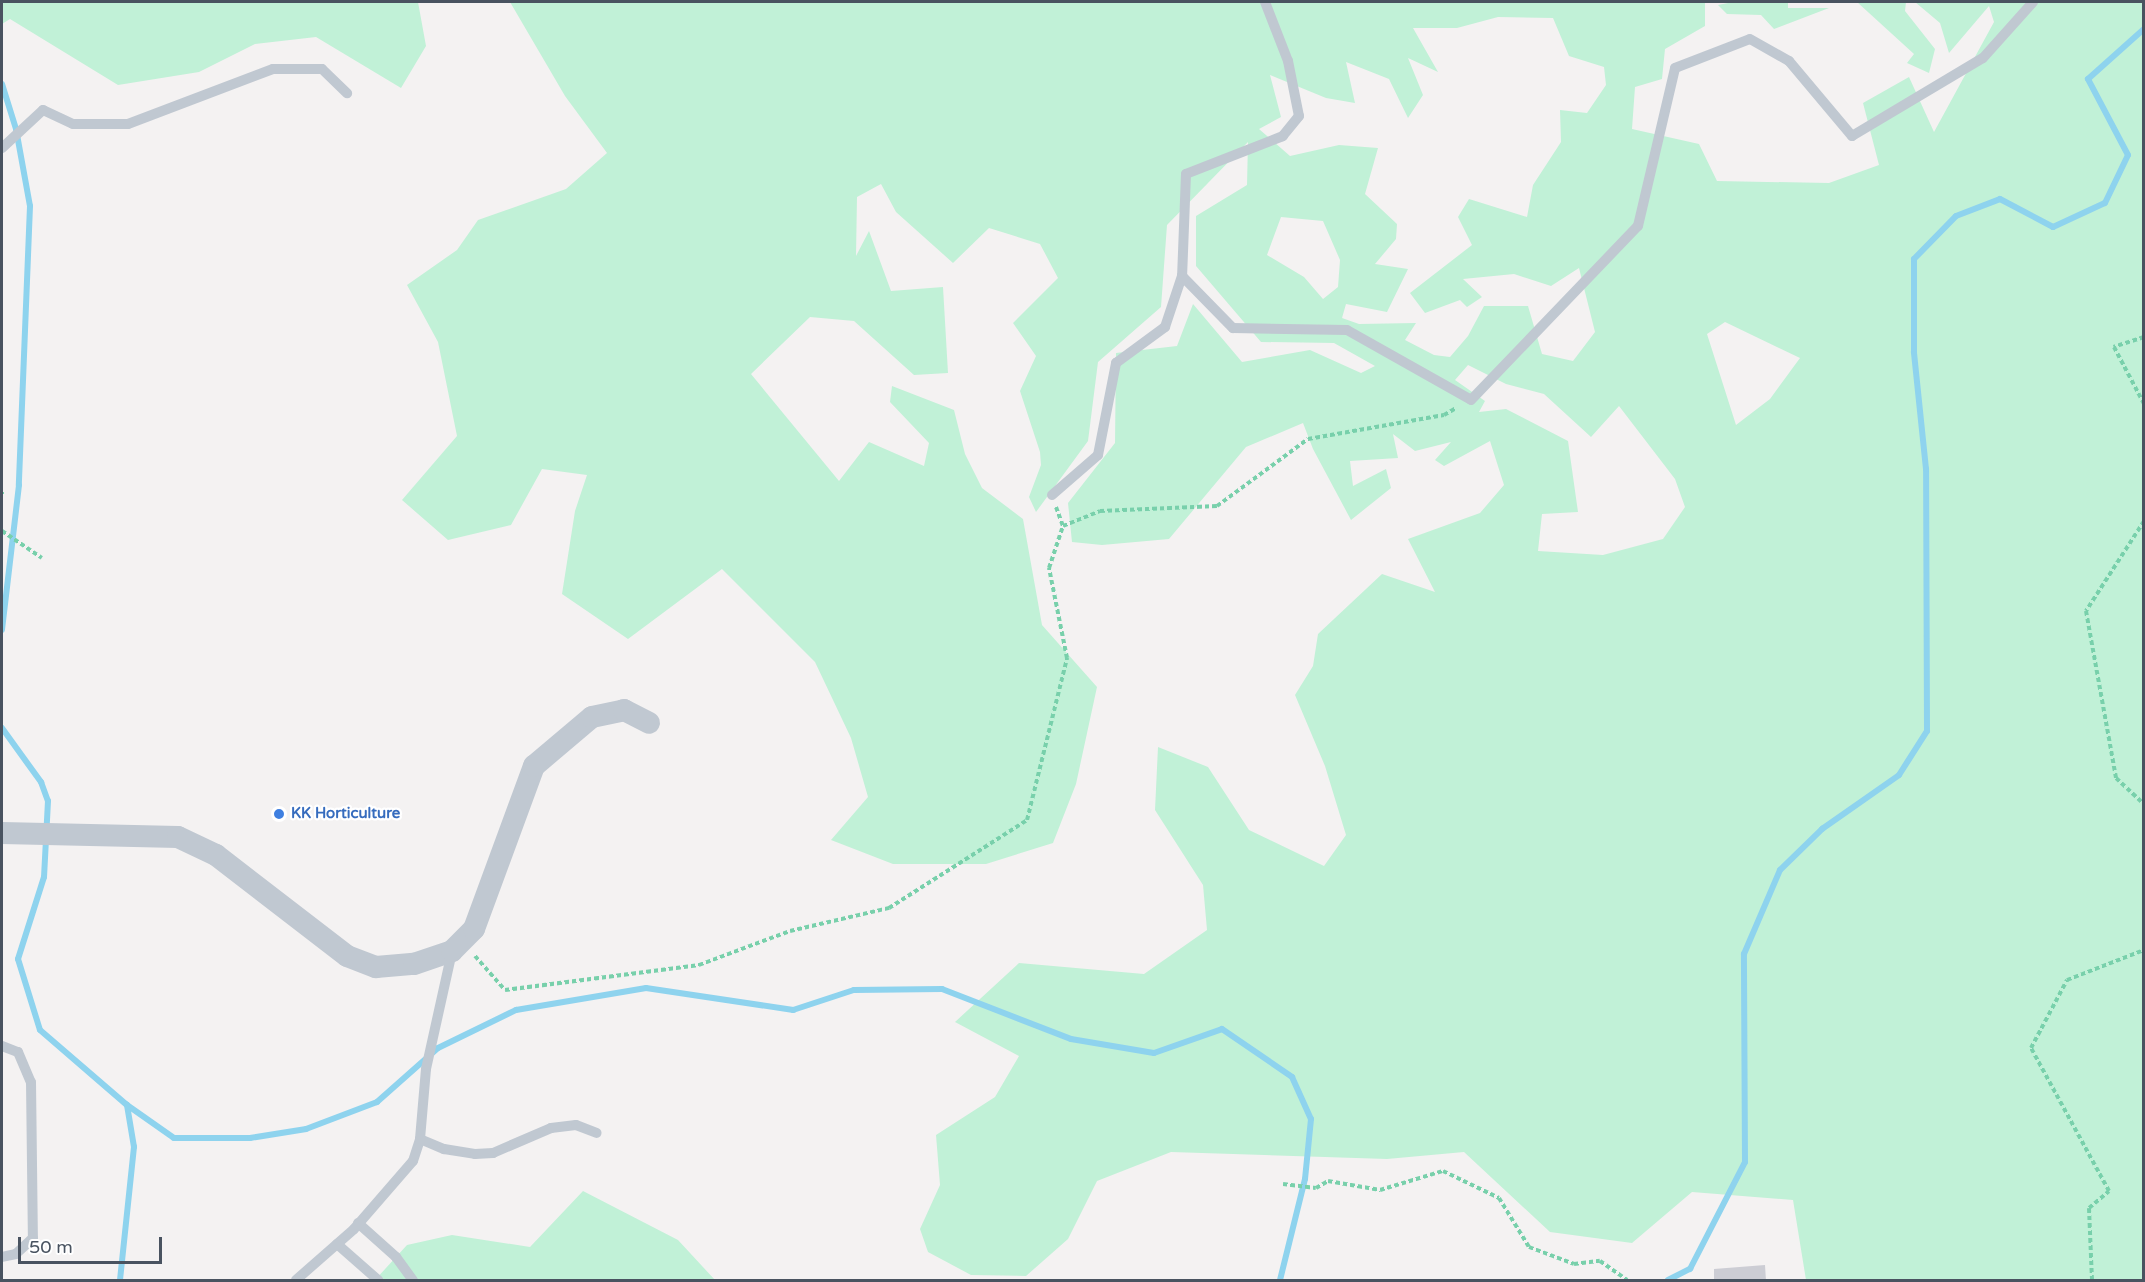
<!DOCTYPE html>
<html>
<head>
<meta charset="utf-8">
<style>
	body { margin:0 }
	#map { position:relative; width:2145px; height:1282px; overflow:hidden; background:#f4f2f2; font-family:"Varela Round",sans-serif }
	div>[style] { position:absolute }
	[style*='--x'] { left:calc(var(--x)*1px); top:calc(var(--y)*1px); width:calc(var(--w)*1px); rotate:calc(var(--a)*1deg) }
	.green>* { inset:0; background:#c1f1d7 }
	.stream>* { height:6px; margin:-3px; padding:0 3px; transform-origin:3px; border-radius:3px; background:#8ed3ee }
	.building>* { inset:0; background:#cccdd4 }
	.path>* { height:4px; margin-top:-2px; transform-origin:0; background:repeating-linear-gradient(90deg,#78d0ab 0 4.5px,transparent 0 7.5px) }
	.lane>* { height:10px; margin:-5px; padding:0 5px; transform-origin:5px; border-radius:5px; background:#c0c8d1 }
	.street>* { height:22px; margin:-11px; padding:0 11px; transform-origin:11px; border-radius:11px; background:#c0c8d1 }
	.dots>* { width:16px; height:16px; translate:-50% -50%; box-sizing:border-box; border:3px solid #fff; border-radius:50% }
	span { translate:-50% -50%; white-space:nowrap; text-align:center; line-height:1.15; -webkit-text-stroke:4.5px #fff; paint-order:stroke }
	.shop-label { font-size:15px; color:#366cbe; font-weight:700 }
	.left { translate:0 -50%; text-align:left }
	.frame { position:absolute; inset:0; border:3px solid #495360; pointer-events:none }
	.scale { position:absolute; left:18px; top:1237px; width:144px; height:27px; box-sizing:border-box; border:3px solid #495360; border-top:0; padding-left:8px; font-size:18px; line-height:21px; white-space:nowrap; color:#495360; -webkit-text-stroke:4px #fff; paint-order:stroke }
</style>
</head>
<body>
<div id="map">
	<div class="green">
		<div style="clip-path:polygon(2px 2px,418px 2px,426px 46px,401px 88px,316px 37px,255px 44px,199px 72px,118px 85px,10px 19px,2px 24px)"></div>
		<div style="clip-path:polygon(evenodd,510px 2px,1705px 2px,1705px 26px,1665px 49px,1662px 79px,1635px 87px,1632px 129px,1699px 144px,1717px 181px,1829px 183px,1879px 165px,1863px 103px,1909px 77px,1934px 132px,1994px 22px,1989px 6px,1949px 53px,1940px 23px,1915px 2px,2143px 2px,2143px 1280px,1806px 1280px,1793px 1200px,1692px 1192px,1632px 1243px,1550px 1232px,1464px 1152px,1387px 1159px,1171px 1152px,1097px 1181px,1068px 1239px,1026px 1276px,971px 1275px,928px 1252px,920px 1229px,940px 1185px,936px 1135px,995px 1097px,1019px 1056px,955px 1022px,1019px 963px,1144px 974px,1207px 930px,1203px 885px,1155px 810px,1158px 747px,1208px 767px,1249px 830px,1324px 866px,1346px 835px,1325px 766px,1295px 695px,1313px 666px,1318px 634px,1382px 574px,1435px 592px,1408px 539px,1480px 513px,1504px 485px,1490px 441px,1444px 466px,1435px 460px,1451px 442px,1415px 451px,1393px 434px,1398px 458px,1350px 461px,1353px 486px,1386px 469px,1391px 488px,1351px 520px,1313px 449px,1303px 423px,1246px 447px,1169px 539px,1102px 545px,1072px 542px,1068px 503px,1115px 443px,1116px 353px,1177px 346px,1193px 304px,1242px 362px,1310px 350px,1361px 373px,1375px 366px,1334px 343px,1261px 342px,1196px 266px,1196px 216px,1247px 185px,1248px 142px,1167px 225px,1161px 307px,1098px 362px,1088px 441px,1036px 512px,1029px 497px,1041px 465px,1040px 452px,1020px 391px,1036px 356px,1013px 323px,1058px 278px,1040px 244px,989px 228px,953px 263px,896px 212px,881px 184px,857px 197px,856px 256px,869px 231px,891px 291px,943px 287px,948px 373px,914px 375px,854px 321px,810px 317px,751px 374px,839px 481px,869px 442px,924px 466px,929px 443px,890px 402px,892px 386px,954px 410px,965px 454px,982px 488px,1023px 519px,1042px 625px,1097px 687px,1076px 784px,1053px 843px,986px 864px,893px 864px,831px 840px,868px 797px,851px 738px,815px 662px,722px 569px,628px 639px,562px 594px,575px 511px,587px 475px,542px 469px,511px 525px,448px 540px,402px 500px,457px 436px,438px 342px,407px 285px,457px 250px,478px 220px,566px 189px,607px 153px,565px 96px,510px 2px,1498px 17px,1553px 18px,1569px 56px,1604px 67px,1606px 85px,1587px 113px,1560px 110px,1561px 142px,1533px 185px,1527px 217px,1469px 199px,1458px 217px,1472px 245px,1410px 293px,1425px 313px,1460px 300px,1467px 307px,1482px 297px,1463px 279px,1514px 274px,1551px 286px,1579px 268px,1595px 332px,1573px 361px,1542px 354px,1528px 306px,1484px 306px,1468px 336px,1450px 357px,1434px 355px,1405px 340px,1416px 323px,1359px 324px,1342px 318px,1346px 304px,1387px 312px,1408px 269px,1375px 264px,1396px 239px,1397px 224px,1365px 194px,1378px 148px,1339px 145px,1290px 156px,1259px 129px,1281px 117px,1270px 75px,1326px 98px,1355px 103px,1346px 62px,1389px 79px,1408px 118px,1423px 95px,1408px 58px,1438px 72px,1413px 28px,1457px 28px,1498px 17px,510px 2px,1281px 217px,1323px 221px,1340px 260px,1338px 287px,1323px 299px,1304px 277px,1267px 255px,1281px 217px,510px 2px,1725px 322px,1800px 358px,1770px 399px,1736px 425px,1707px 334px,1725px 322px,510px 2px,1468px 365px,1506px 384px,1544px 394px,1591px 437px,1619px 406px,1675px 479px,1685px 507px,1663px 539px,1603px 555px,1538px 551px,1542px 514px,1578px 512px,1568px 441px,1506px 409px,1479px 412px,1485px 401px,1455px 380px,1468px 365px)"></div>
		<div style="clip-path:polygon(1733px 2px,1788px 2px,1788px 8px,1829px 8px,1774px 29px,1761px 15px,1727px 14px,1718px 5px)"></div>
		<div style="clip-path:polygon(1857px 2px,1906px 2px,1905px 11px,1935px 49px,1929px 73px,1907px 63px,1914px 54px)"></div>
		<div style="clip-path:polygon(583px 1191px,678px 1240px,715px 1280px,375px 1280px,407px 1245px,452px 1235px,530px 1247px)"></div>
	</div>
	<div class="stream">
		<div style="--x:2;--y:84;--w:47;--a:72.7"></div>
		<div style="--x:16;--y:129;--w:78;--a:79.7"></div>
		<div style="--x:30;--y:206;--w:279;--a:92.3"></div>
		<div style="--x:19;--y:485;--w:146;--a:96.7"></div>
		<div style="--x:2;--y:728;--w:67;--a:54.2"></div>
		<div style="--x:41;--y:782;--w:20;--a:70"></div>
		<div style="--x:48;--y:801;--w:76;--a:93"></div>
		<div style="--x:44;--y:877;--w:86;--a:107.6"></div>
		<div style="--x:18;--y:959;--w:74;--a:72.8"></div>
		<div style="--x:40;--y:1030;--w:115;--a:40.8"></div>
		<div style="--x:127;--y:1105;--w:57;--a:35.1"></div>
		<div style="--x:174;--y:1138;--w:76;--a:0"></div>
		<div style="--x:250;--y:1138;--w:57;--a:-9.1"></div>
		<div style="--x:306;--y:1129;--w:76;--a:-20.8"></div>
		<div style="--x:377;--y:1102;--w:81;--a:-41.5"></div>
		<div style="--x:438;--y:1048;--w:87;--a:-26"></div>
		<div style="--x:516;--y:1010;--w:132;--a:-9.6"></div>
		<div style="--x:646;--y:988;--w:149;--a:8.5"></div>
		<div style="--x:793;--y:1010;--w:64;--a:-18.2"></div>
		<div style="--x:854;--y:990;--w:88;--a:-0.7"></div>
		<div style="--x:942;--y:989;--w:138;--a:21.2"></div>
		<div style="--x:1071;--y:1039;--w:84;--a:9.6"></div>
		<div style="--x:1154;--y:1053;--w:72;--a:-19.4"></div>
		<div style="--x:1222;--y:1029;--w:85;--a:34.4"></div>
		<div style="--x:1292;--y:1077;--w:46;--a:65.7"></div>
		<div style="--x:1311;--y:1119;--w:60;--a:95.7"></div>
		<div style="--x:1305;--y:1179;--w:104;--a:103.9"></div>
		<div style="--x:120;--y:1280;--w:134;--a:-84"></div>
		<div style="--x:134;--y:1147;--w:43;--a:-99.5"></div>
		<div style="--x:1668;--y:1280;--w:25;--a:-27"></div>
		<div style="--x:1690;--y:1269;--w:120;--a:-62.8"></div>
		<div style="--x:1745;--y:1162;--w:208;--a:-90.3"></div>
		<div style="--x:1744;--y:954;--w:91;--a:-66.8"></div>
		<div style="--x:1780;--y:870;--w:59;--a:-44.3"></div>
		<div style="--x:1822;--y:829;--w:94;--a:-35"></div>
		<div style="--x:1899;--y:775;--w:52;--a:-57.5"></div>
		<div style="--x:1927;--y:731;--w:262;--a:-90.2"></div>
		<div style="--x:1926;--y:469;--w:118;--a:-95.9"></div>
		<div style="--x:1914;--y:352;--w:93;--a:-90"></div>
		<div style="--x:1914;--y:259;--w:60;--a:-45.7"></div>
		<div style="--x:1956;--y:216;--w:47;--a:-21.1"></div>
		<div style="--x:2000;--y:199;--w:60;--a:27.8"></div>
		<div style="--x:2053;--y:227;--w:57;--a:-24.8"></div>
		<div style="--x:2105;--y:203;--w:53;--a:-64.4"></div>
		<div style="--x:2128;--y:155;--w:86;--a:-117.8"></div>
		<div style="--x:2088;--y:79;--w:75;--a:-41.8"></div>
	</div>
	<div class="building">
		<div style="clip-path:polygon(1765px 1265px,1766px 1281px,1714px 1281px,1714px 1269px)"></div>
	</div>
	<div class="path">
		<div style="--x:2144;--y:337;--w:32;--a:162"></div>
		<div style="--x:2114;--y:347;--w:64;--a:62.2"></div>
		<div style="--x:2;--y:494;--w:2;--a:-90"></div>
		<div style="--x:1056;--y:507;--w:20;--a:70"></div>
		<div style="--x:2144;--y:521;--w:107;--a:122.8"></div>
		<div style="--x:2086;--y:611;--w:170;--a:79.8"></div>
		<div style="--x:2116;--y:778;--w:38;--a:43"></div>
		<div style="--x:2;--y:531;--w:48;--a:34"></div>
		<div style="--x:475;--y:956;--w:45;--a:48.6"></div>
		<div style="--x:505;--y:990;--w:196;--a:-7.3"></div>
		<div style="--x:699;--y:965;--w:97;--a:-20.5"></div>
		<div style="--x:790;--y:931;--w:102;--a:-13.1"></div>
		<div style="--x:889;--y:908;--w:164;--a:-32.5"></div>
		<div style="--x:1027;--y:820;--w:167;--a:-76.1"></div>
		<div style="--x:1067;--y:658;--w:92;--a:-101.3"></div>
		<div style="--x:1049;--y:568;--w:44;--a:-71.6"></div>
		<div style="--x:1063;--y:526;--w:40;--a:-22"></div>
		<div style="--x:1100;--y:511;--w:117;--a:-2.4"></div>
		<div style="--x:1217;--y:506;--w:113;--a:-36.4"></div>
		<div style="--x:1308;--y:439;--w:138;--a:-10"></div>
		<div style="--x:1444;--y:415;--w:14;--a:-30"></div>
		<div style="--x:1283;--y:1184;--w:33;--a:7"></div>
		<div style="--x:1316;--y:1188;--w:14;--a:-30"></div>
		<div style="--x:1328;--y:1181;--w:53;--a:9.8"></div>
		<div style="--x:1380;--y:1190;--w:66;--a:-16.8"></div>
		<div style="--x:1443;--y:1171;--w:62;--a:25.7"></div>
		<div style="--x:1499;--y:1198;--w:57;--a:58.5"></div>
		<div style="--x:1529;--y:1247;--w:48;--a:20.7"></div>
		<div style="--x:1574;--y:1264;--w:26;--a:-7"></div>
		<div style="--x:1600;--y:1261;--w:33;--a:35"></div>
		<div style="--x:2092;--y:1280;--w:72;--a:-92.4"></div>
		<div style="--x:2089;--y:1208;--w:26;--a:-40"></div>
		<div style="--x:2109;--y:1191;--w:163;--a:-118.6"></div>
		<div style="--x:2031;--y:1048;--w:77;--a:-62.1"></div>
		<div style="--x:2067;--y:980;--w:83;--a:-21.3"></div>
	</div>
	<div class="lane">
		<div style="--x:1265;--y:2;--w:63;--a:68.7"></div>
		<div style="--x:1288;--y:61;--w:56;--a:78.7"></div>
		<div style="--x:1299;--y:116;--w:26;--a:129"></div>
		<div style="--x:1283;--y:136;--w:104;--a:158.6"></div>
		<div style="--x:1186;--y:174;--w:102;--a:92.2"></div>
		<div style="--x:1182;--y:276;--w:73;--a:45.6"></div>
		<div style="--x:1233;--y:328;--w:114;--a:1"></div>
		<div style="--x:1347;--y:330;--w:142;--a:29.4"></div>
		<div style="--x:1471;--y:400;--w:241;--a:-46.2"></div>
		<div style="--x:1638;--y:226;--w:162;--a:-76.8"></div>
		<div style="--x:1675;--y:68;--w:80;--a:-21.1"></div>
		<div style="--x:1750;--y:39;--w:45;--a:29.4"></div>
		<div style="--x:1789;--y:61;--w:98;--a:50"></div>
		<div style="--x:1852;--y:136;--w:152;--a:-30.8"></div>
		<div style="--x:1983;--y:58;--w:75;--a:-48.2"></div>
		<div style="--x:2;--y:148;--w:56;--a:-42.8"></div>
		<div style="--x:43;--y:110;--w:33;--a:25"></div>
		<div style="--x:73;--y:124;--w:55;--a:0"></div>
		<div style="--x:128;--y:124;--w:155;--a:-20.8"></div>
		<div style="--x:273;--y:69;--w:49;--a:0"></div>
		<div style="--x:322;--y:69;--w:35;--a:44"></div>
		<div style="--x:1052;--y:495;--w:61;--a:-41"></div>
		<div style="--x:1098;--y:455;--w:94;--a:-78.9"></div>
		<div style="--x:1116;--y:363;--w:61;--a:-36.3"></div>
		<div style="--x:1165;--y:327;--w:54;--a:-71.6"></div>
		<div style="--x:2;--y:1046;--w:17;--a:21"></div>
		<div style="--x:18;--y:1052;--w:33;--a:67"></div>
		<div style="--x:31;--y:1082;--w:156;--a:89.3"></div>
		<div style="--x:33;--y:1238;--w:23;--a:137"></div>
		<div style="--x:16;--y:1254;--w:14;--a:168"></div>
		<div style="--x:420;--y:1139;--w:26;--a:23"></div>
		<div style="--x:444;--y:1149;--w:31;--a:9"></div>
		<div style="--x:475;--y:1154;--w:18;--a:-3"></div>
		<div style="--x:493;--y:1153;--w:63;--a:-23.3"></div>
		<div style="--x:551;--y:1128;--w:25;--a:-7"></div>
		<div style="--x:576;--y:1125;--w:22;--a:21"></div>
		<div style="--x:358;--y:1223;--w:51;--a:41.8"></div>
		<div style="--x:396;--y:1257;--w:29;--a:54"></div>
		<div style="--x:337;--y:1244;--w:55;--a:41.3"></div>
		<div style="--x:296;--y:1280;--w:77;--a:-41.3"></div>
		<div style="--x:354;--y:1229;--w:90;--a:-49.1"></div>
		<div style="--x:413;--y:1161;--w:23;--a:-72"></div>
		<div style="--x:420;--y:1139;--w:70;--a:-85.1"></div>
		<div style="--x:426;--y:1069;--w:120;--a:-77.5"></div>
	</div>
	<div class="street">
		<div style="--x:2;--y:833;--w:176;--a:1.3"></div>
		<div style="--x:178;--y:837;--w:42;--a:25.3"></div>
		<div style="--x:216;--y:855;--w:165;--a:37.6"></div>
		<div style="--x:347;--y:956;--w:31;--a:21"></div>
		<div style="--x:376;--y:967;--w:38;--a:-5"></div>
		<div style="--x:414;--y:964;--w:40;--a:-18.9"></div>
		<div style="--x:452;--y:951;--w:31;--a:-45"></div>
		<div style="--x:474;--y:929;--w:174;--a:-69.8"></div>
		<div style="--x:534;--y:766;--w:76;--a:-40.2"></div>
		<div style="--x:592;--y:717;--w:33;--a:-12"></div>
		<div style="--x:624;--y:710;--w:28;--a:27"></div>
	</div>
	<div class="dots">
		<div style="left:279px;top:814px;background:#3f7fe0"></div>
	</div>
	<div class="shop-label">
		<span class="left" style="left:291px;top:814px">KK Horticulture</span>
	</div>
	<div class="frame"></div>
	<div class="scale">50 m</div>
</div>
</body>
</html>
